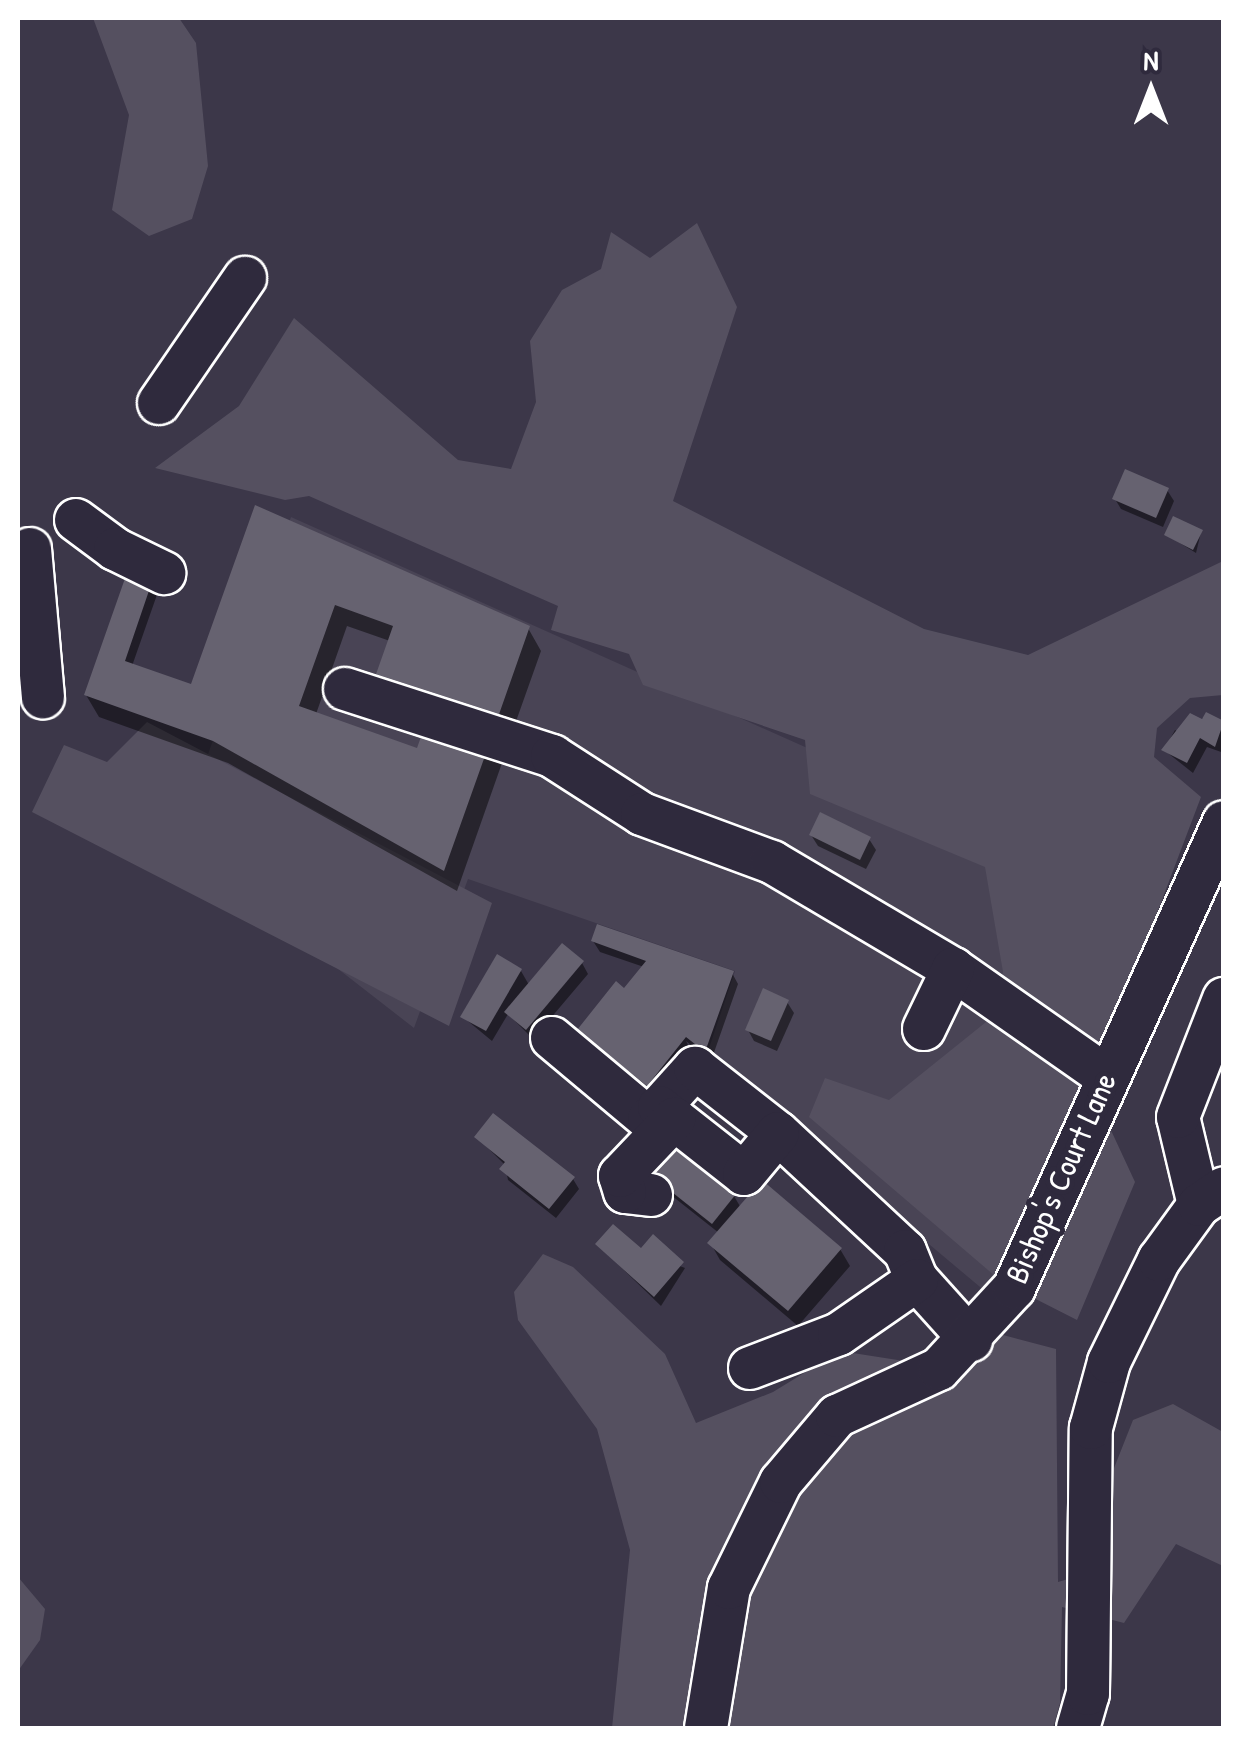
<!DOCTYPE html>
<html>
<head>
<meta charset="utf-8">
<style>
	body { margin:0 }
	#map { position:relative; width:1241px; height:1746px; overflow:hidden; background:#3c3749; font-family:"Patrick Hand",sans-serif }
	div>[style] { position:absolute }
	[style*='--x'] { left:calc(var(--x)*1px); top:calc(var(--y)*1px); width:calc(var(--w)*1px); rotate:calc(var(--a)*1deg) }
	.built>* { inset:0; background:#494455 }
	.green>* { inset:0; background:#555060 }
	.shadow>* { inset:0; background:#0007 }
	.building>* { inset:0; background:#666270 }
	.roads { filter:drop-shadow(2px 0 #fff) drop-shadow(-2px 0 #fff) drop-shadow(0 2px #fff) drop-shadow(0 -2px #fff) }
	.minor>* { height:42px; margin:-21px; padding:0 21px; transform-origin:21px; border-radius:21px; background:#2f2a3d }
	span { translate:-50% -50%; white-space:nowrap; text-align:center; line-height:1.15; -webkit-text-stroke:10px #2f2a3d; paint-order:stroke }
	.street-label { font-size:32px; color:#fff }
	.frame { position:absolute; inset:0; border:20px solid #fff; pointer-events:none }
	.north { position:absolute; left:1101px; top:40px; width:100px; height:100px; -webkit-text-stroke:8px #2f2a3d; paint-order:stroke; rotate:0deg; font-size:28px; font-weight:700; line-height:40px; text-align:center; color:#fff }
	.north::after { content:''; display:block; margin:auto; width:35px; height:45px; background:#fff; clip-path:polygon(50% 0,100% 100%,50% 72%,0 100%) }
</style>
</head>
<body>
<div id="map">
	<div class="built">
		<div style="clip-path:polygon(291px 517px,814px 751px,1164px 897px,986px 1292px,706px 1057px,735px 971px,468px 879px,414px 1028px,288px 930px,165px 877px)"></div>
	</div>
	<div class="green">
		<div style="clip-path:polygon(93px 18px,179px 18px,196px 43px,208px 166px,192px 219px,149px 236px,112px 210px,129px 115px)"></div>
		<div style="clip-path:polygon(697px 223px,737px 307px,673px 501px,924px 629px,1028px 655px,1223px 561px,1223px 695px,1190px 698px,1157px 728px,1154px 757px,1201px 797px,1108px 1042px,1109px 1126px,1135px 1182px,1077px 1320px,1002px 1282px,809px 1117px,825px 1078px,889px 1100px,991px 1018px,1003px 972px,985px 867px,810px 794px,805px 740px,643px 685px,629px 654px,551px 630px,558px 606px,309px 496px,285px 500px,155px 468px,239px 406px,294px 318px,458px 460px,511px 469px,536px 402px,530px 341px,562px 290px,601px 269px,611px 232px,650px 258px)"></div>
		<div style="clip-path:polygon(147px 722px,492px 903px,449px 1026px,32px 812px,64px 745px,107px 762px)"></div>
		<div style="clip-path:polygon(543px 1254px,573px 1267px,665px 1354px,696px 1423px,773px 1392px,840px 1351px,904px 1361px,992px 1332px,1056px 1349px,1058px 1582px,1102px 1569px,1103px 1496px,1133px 1420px,1173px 1404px,1223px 1432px,1223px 1566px,1176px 1544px,1124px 1623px,1062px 1607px,1060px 1703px,1053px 1728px,612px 1728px,630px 1550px,597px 1429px,518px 1320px,514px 1292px)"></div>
		<div style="clip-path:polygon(18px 1577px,45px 1609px,40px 1640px,18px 1671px)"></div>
	</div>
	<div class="shadow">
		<div style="clip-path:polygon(1167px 490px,1174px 501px,1163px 527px,1121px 509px,1115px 499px)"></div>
		<div style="clip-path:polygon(257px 508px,528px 628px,541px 651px,509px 741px,390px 641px,347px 626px,316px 714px,419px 751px,489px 741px,502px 763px,457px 891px,228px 763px,99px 717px,86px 695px,131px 570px,159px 589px,132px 666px,193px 688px)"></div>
		<div style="clip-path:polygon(1201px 532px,1196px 553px,1167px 535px)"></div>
		<div style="clip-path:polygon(1207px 715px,1224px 724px,1224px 753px,1207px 747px,1193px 773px,1164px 750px,1175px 730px,1182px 734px)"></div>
		<div style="clip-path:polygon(811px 835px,869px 839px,876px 850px,866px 869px,818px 846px)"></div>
		<div style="clip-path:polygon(593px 941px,732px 973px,738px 984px,711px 1061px,686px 1041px,694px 1056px,657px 1101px,589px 1047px,580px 1031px,656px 1016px,644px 967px,600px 952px)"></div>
		<div style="clip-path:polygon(582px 963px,588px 974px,533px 1039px,508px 1014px,492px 1041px,463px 1017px,521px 971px,529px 985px)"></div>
		<div style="clip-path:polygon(787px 1002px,794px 1013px,777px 1051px,754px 1041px,748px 1030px)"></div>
		<div style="clip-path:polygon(477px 1137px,573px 1179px,579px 1189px,556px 1218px,508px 1180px,505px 1165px)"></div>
		<div style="clip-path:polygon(657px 1184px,734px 1196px,741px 1208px,840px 1249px,850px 1266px,798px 1326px,720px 1260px,711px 1244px,719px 1233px)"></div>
		<div style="clip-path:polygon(598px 1245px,641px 1251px,685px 1268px,661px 1306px)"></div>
	</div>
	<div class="building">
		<div style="clip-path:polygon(1125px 469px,1169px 488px,1156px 518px,1112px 499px)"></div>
		<div style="clip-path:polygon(255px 505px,530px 626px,497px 720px,375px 677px,393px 626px,335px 605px,299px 706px,417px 748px,428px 717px,491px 739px,444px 871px,213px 741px,84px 695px,129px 567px,154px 576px,125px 661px,191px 684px)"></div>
		<div style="clip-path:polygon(1173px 516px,1203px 530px,1193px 550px,1164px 535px)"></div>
		<div style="clip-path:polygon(1206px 712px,1224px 721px,1215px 747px,1200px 738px,1187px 763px,1161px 750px,1190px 713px,1202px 719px)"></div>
		<div style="clip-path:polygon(820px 812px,871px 837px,860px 860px,809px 835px)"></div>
		<div style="clip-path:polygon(597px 924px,734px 971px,705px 1052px,686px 1037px,647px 1086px,577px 1030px,616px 981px,624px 988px,646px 961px,591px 941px)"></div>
		<div style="clip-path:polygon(562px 943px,584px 961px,526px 1030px,504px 1012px)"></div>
		<div style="clip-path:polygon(497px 954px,522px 969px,486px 1031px,460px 1017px)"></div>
		<div style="clip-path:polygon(763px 988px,789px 1000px,771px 1041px,745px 1030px)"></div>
		<div style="clip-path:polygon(493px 1113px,575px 1177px,549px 1209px,499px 1169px,505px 1162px,474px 1137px)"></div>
		<div style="clip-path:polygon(671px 1143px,736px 1194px,712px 1224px,648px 1173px)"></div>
		<div style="clip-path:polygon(762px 1180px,842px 1248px,788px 1311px,707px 1243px)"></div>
		<div style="clip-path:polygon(613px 1224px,641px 1248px,653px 1234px,684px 1262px,654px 1297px,595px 1244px)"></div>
	</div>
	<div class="roads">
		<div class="minor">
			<div style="--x:159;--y:403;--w:152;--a:-55.5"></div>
			<div style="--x:76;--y:520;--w:49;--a:36.6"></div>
			<div style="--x:115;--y:549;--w:55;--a:26.1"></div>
			<div style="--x:30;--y:549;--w:149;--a:85"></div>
			<div style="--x:345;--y:689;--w:218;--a:17.9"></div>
			<div style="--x:552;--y:756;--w:107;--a:32.8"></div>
			<div style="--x:642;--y:814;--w:139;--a:20.3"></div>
			<div style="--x:772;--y:862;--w:210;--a:30.6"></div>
			<div style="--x:953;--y:969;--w:187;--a:35"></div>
			<div style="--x:924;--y:1029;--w:67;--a:-64.2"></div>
			<div style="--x:552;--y:1038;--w:126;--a:39.9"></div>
			<div style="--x:649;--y:1119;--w:69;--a:-48"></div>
			<div style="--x:695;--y:1068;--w:105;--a:38.1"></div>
			<div style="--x:778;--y:1133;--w:173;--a:42.9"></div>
			<div style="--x:905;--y:1251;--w:31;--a:68"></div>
			<div style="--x:917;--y:1280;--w:81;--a:48"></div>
			<div style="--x:659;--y:1107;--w:108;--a:38.2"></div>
			<div style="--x:744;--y:1174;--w:53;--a:-50.3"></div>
			<div style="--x:651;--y:1195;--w:26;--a:-173"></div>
			<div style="--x:625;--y:1192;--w:17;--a:-107"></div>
			<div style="--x:620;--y:1176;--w:79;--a:-46.5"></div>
			<div style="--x:1199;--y:1205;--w:90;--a:-103.4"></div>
			<div style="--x:1178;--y:1117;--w:127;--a:-68.7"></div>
			<div style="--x:750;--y:1368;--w:95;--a:-20.9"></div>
			<div style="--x:839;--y:1334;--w:95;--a:-34.7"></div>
			<div style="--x:706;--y:1728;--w:142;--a:-80.7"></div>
			<div style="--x:729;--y:1588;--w:118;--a:-63.9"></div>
			<div style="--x:781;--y:1482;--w:87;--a:-49.7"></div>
			<div style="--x:837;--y:1416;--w:112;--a:-24.7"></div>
			<div style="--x:939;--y:1369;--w:110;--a:-47.2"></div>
			<div style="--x:1014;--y:1288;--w:511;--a:-65.74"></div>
			<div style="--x:1078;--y:1728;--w:35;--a:-74"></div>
			<div style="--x:1088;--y:1694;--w:266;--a:-89.4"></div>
			<div style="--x:1091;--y:1428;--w:68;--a:-74.7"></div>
			<div style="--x:1109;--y:1362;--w:114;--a:-63.9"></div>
			<div style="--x:1159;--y:1260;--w:68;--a:-54"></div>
			<div style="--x:1199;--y:1205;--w:30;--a:-34"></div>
		</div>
	</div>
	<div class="street-label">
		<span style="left:1061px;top:1178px;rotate:-66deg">Bishop's Court Lane</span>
	</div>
	<div class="frame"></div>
	<div class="north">N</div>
</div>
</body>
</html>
